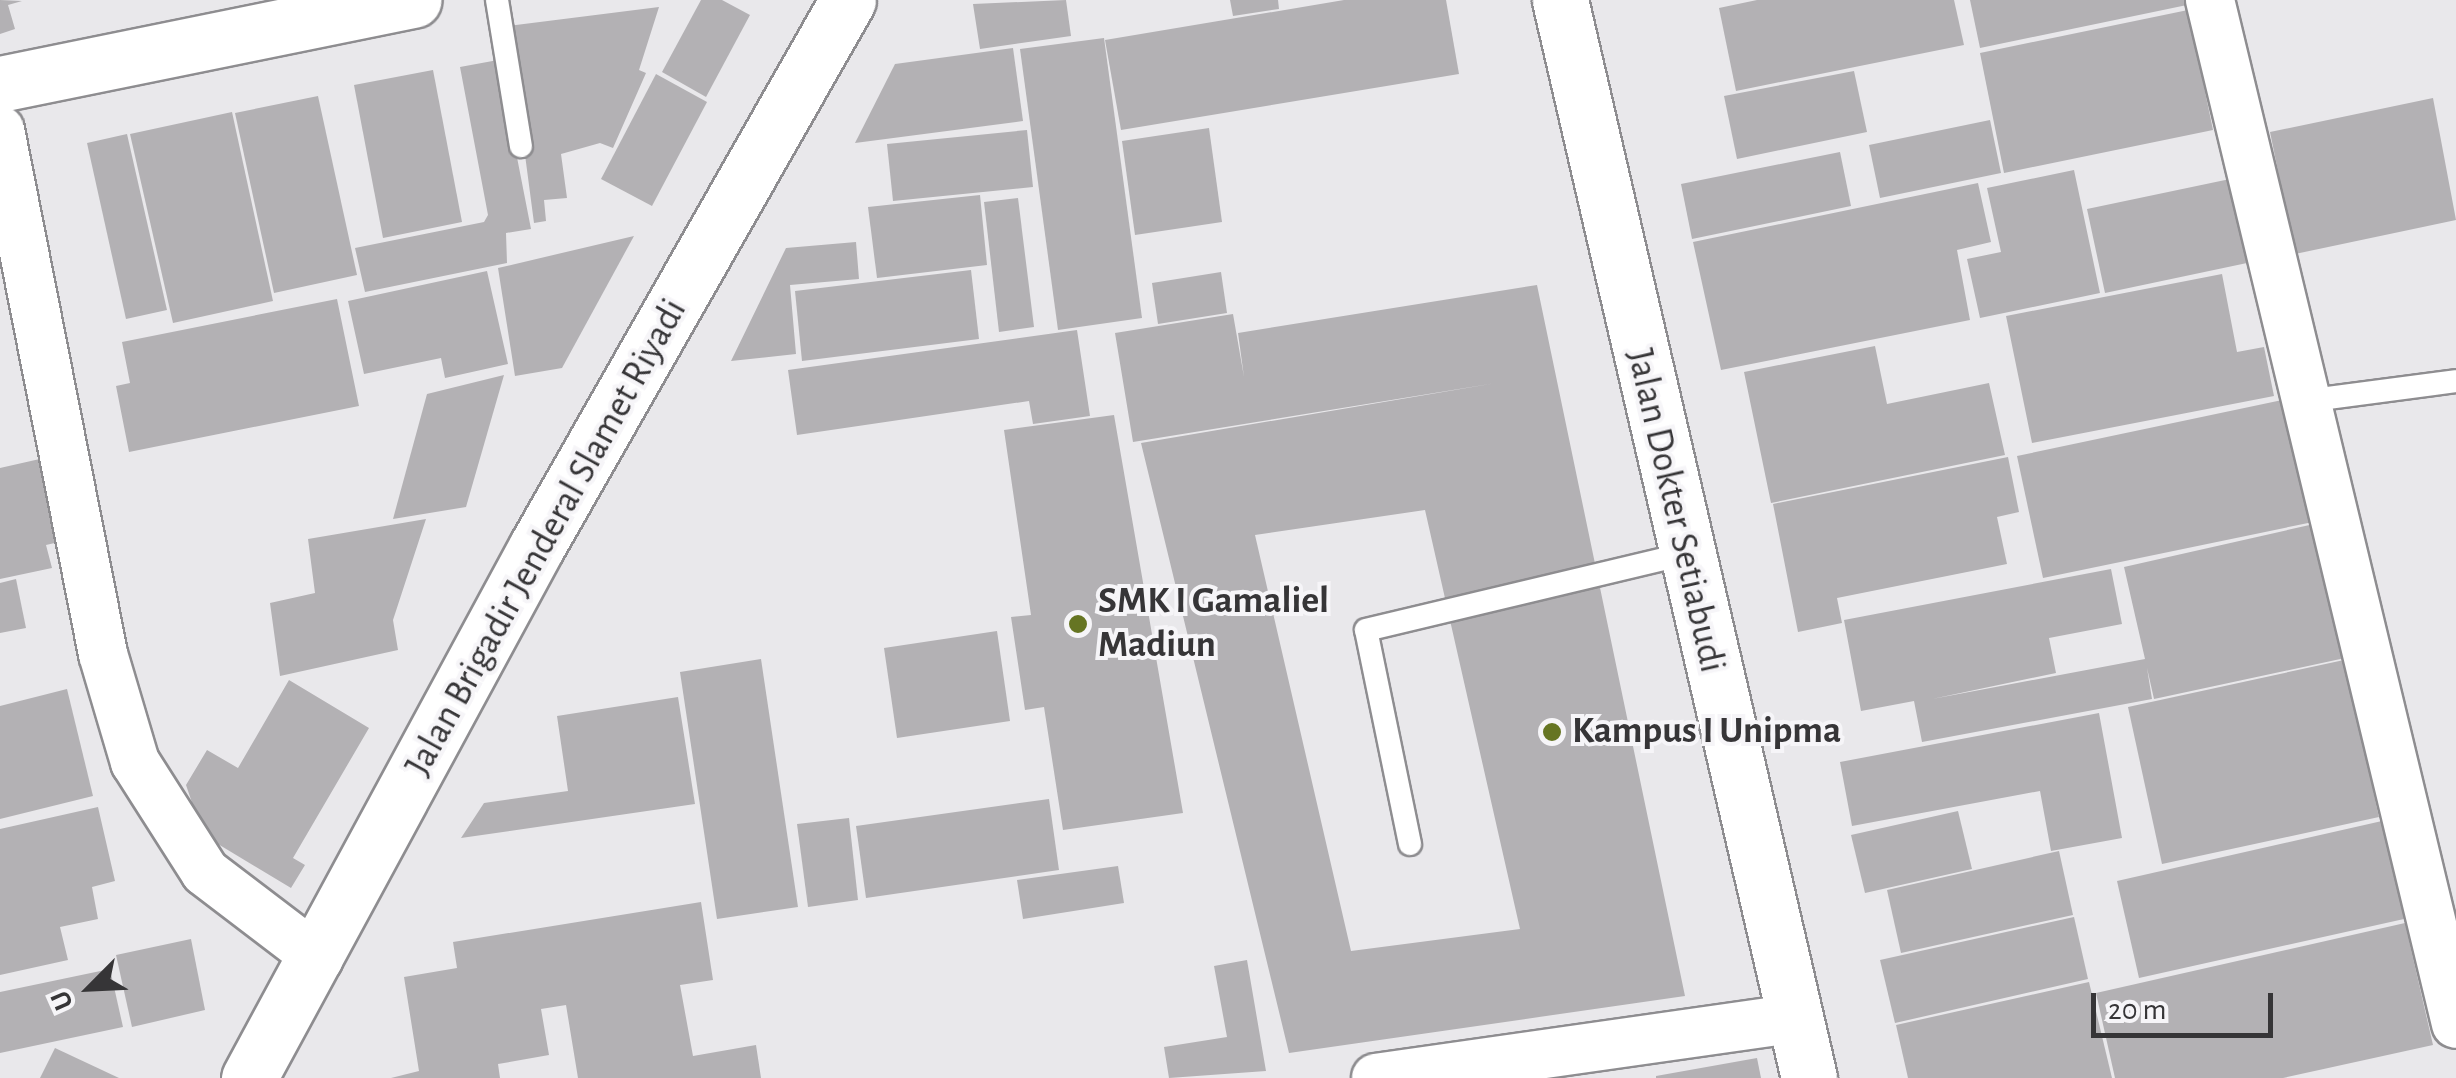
<!DOCTYPE html>
<html>
<head>
<meta charset="utf-8">
<style>
	body { margin:0 }
	#map { position:relative; width:2456px; height:1078px; overflow:hidden; background:#e9e8eb; font-family:"Alegreya Sans",sans-serif }
	div>[style] { position:absolute }
	[style*='--x'] { left:calc(var(--x)*1px); top:calc(var(--y)*1px); width:calc(var(--w)*1px); rotate:calc(var(--a)*1deg) }
	.building>* { inset:0; background:#b3b1b4 }
	.roads { filter:drop-shadow(2px 0 #8e8d90) drop-shadow(-2px 0 #8e8d90) drop-shadow(0 2px #8e8d90) drop-shadow(0 -2px #8e8d90) }
	.lane>* { height:22px; margin:-11px; padding:0 11px; transform-origin:11px; border-radius:11px; background:#fff }
	.street>* { height:48px; margin:-24px; padding:0 24px; transform-origin:24px; border-radius:24px; background:#fff }
	.secondary>* { height:55px; margin:-27.5px; padding:0 27.5px; transform-origin:27.5px; border-radius:27.5px; background:#fff }
	.primary>* { height:55px; margin:-27.5px; padding:0 27.5px; transform-origin:27.5px; border-radius:27.5px; background:#fff }
	.dots>* { width:28px; height:28px; translate:-50% -50%; box-sizing:border-box; border:5px solid #f6f5f8; border-radius:50% }
	span { translate:-50% -50%; white-space:nowrap; text-align:center; line-height:1.15; -webkit-text-stroke:8px #f6f5f8; paint-order:stroke }
	.street-label { font-size:38px; color:#363537 }
	.poi-label { font-size:38px; color:#363537; font-weight:700 }
	.left { translate:0 -50%; text-align:left }
	.north { position:absolute; left:40px; top:938px; width:100px; height:100px; -webkit-text-stroke:8px #f6f5f8; paint-order:stroke; rotate:246deg; font-size:28px; font-weight:700; line-height:40px; text-align:center; color:#363537 }
	.north::after { content:''; display:block; margin:auto; width:35px; height:45px; background:#363537; clip-path:polygon(50% 0,100% 100%,50% 72%,0 100%) }
	.scale { position:absolute; left:2091px; top:993px; width:182px; height:45px; box-sizing:border-box; border:5px solid #363537; border-top:0; padding-left:12px; font-size:30px; line-height:35px; white-space:nowrap; color:#363537; -webkit-text-stroke:8px #f6f5f8; paint-order:stroke }
</style>
</head>
<body>
<div id="map">
	<div class="building">
		<div style="clip-path:polygon(0 0,22px 1px,8px 5px,15px 29px,0 34px)"></div>
		<div style="clip-path:polygon(701px 0,722px 0,750px 15px,706px 97px,662px 72px)"></div>
		<div style="clip-path:polygon(1066px 0,1071px 36px,980px 49px,973px 4px)"></div>
		<div style="clip-path:polygon(1230px 0,1278px 0,1279px 9px,1233px 16px)"></div>
		<div style="clip-path:polygon(1344px 0,1446px 0,1459px 74px,1121px 130px,1105px 40px)"></div>
		<div style="clip-path:polygon(1757px 0,1954px 0,1964px 45px,1736px 91px,1719px 8px)"></div>
		<div style="clip-path:polygon(1970px 0,2186px 0,2187px 5px,1980px 48px)"></div>
		<div style="clip-path:polygon(659px 7px,639px 70px,646px 73px,613px 148px,600px 143px,561px 154px,567px 198px,544px 200px,546px 221px,534px 223px,508px 26px)"></div>
		<div style="clip-path:polygon(2188px 10px,2213px 130px,2004px 173px,1980px 53px)"></div>
		<div style="clip-path:polygon(1104px 38px,1142px 318px,1058px 330px,1020px 49px)"></div>
		<div style="clip-path:polygon(1013px 48px,1023px 121px,855px 143px,895px 64px)"></div>
		<div style="clip-path:polygon(498px 60px,531px 229px,506px 233px,507px 263px,365px 292px,355px 248px,484px 222px,488px 215px,460px 67px)"></div>
		<div style="clip-path:polygon(433px 70px,462px 222px,383px 238px,354px 85px)"></div>
		<div style="clip-path:polygon(1854px 71px,1867px 132px,1737px 159px,1724px 96px)"></div>
		<div style="clip-path:polygon(656px 74px,707px 102px,652px 206px,601px 179px)"></div>
		<div style="clip-path:polygon(318px 96px,357px 275px,274px 293px,235px 113px)"></div>
		<div style="clip-path:polygon(2433px 98px,2456px 220px,2295px 254px,2270px 132px)"></div>
		<div style="clip-path:polygon(232px 112px,273px 301px,173px 323px,130px 134px)"></div>
		<div style="clip-path:polygon(1990px 120px,2001px 173px,1880px 198px,1869px 145px)"></div>
		<div style="clip-path:polygon(1209px 128px,1222px 222px,1135px 235px,1122px 141px)"></div>
		<div style="clip-path:polygon(1027px 130px,1033px 187px,893px 201px,887px 144px)"></div>
		<div style="clip-path:polygon(127px 134px,167px 310px,126px 319px,87px 143px)"></div>
		<div style="clip-path:polygon(1840px 152px,1851px 206px,1692px 239px,1681px 184px)"></div>
		<div style="clip-path:polygon(2074px 170px,2100px 293px,1980px 318px,1967px 259px,2001px 252px,1987px 188px)"></div>
		<div style="clip-path:polygon(2230px 179px,2247px 263px,2105px 293px,2087px 209px)"></div>
		<div style="clip-path:polygon(1978px 183px,1991px 242px,1957px 250px,1970px 320px,1721px 370px,1693px 242px)"></div>
		<div style="clip-path:polygon(980px 195px,987px 265px,877px 278px,868px 207px)"></div>
		<div style="clip-path:polygon(1018px 198px,1034px 327px,999px 332px,984px 202px)"></div>
		<div style="clip-path:polygon(634px 236px,562px 368px,515px 376px,498px 268px)"></div>
		<div style="clip-path:polygon(856px 242px,859px 279px,790px 285px,796px 354px,731px 361px,786px 248px)"></div>
		<div style="clip-path:polygon(971px 270px,979px 339px,802px 361px,795px 291px)"></div>
		<div style="clip-path:polygon(487px 271px,508px 364px,445px 378px,441px 358px,364px 374px,348px 301px)"></div>
		<div style="clip-path:polygon(1221px 272px,1227px 313px,1158px 324px,1152px 283px)"></div>
		<div style="clip-path:polygon(2222px 274px,2237px 352px,2264px 347px,2274px 396px,2032px 443px,2006px 316px)"></div>
		<div style="clip-path:polygon(evenodd,1537px 285px,1685px 996px,1289px 1053px,1141px 443px,1496px 383px,1133px 442px,1115px 333px,1233px 314px,1244px 377px,1238px 333px,1537px 285px,1425px 510px,1520px 929px,1351px 951px,1255px 535px,1425px 510px)"></div>
		<div style="clip-path:polygon(337px 299px,359px 406px,129px 452px,116px 386px,130px 383px,122px 342px)"></div>
		<div style="clip-path:polygon(1077px 330px,1090px 416px,1033px 424px,1029px 401px,797px 435px,788px 370px)"></div>
		<div style="clip-path:polygon(1875px 346px,1887px 404px,1989px 383px,2005px 455px,1771px 503px,1744px 372px)"></div>
		<div style="clip-path:polygon(504px 375px,466px 507px,393px 519px,427px 394px)"></div>
		<div style="clip-path:polygon(2287px 399px,2313px 522px,2043px 578px,2017px 456px)"></div>
		<div style="clip-path:polygon(1114px 415px,1183px 813px,1063px 830px,1044px 707px,1025px 710px,1011px 617px,1031px 615px,1004px 430px)"></div>
		<div style="clip-path:polygon(53px 456px,72px 539px,46px 545px,52px 568px,0 579px,0 468px)"></div>
		<div style="clip-path:polygon(2008px 457px,2019px 512px,1997px 517px,2007px 564px,1837px 598px,1842px 623px,1798px 632px,1773px 504px)"></div>
		<div style="clip-path:polygon(426px 519px,393px 620px,398px 650px,280px 676px,270px 603px,315px 593px,308px 539px)"></div>
		<div style="clip-path:polygon(2314px 524px,2345px 658px,2154px 699px,2147px 668px,2152px 699px,1922px 742px,1914px 701px,1861px 711px,1844px 620px,2111px 569px,2122px 624px,2049px 638px,2056px 673px,1932px 699px,2145px 659px,2124px 567px)"></div>
		<div style="clip-path:polygon(16px 579px,26px 628px,0 633px,0 583px)"></div>
		<div style="clip-path:polygon(997px 631px,1010px 721px,897px 738px,884px 648px)"></div>
		<div style="clip-path:polygon(761px 659px,798px 907px,717px 919px,680px 672px)"></div>
		<div style="clip-path:polygon(2344px 660px,2379px 817px,2162px 864px,2128px 707px)"></div>
		<div style="clip-path:polygon(289px 680px,369px 728px,293px 858px,305px 865px,291px 888px,203px 835px,186px 785px,207px 750px,238px 768px)"></div>
		<div style="clip-path:polygon(67px 689px,93px 796px,0 819px,0 706px)"></div>
		<div style="clip-path:polygon(678px 697px,695px 804px,461px 838px,484px 803px,568px 791px,557px 716px)"></div>
		<div style="clip-path:polygon(2099px 713px,2122px 838px,2051px 851px,2040px 791px,1852px 826px,1840px 762px)"></div>
		<div style="clip-path:polygon(1049px 799px,1059px 870px,866px 898px,856px 826px)"></div>
		<div style="clip-path:polygon(98px 807px,115px 881px,92px 887px,98px 919px,60px 927px,68px 960px,0 975px,0 829px)"></div>
		<div style="clip-path:polygon(1958px 811px,1972px 869px,1865px 893px,1851px 835px)"></div>
		<div style="clip-path:polygon(849px 818px,858px 900px,808px 907px,797px 824px)"></div>
		<div style="clip-path:polygon(2382px 821px,2404px 919px,2139px 978px,2117px 881px)"></div>
		<div style="clip-path:polygon(2059px 851px,2073px 915px,1901px 953px,1887px 890px)"></div>
		<div style="clip-path:polygon(1118px 866px,1124px 903px,1023px 919px,1017px 880px)"></div>
		<div style="clip-path:polygon(701px 902px,713px 980px,680px 985px,693px 1056px,756px 1045px,761px 1078px,578px 1078px,566px 1005px,541px 1009px,549px 1055px,498px 1064px,500px 1078px,391px 1078px,419px 1071px,404px 977px,457px 968px,453px 942px)"></div>
		<div style="clip-path:polygon(2074px 917px,2088px 979px,1895px 1023px,1880px 960px)"></div>
		<div style="clip-path:polygon(2405px 923px,2433px 1045px,2283px 1078px,2115px 1078px,2096px 993px)"></div>
		<div style="clip-path:polygon(191px 939px,205px 1010px,132px 1027px,116px 955px)"></div>
		<div style="clip-path:polygon(1247px 960px,1266px 1071px,1169px 1078px,1164px 1047px,1227px 1037px,1214px 966px)"></div>
		<div style="clip-path:polygon(110px 969px,123px 1027px,0 1053px,0 992px)"></div>
		<div style="clip-path:polygon(2089px 982px,2112px 1078px,1908px 1078px,1896px 1025px)"></div>
		<div style="clip-path:polygon(55px 1048px,119px 1078px,40px 1078px)"></div>
		<div style="clip-path:polygon(1757px 1058px,1761px 1078px,1656px 1078px,1656px 1076px)"></div>
	</div>
	<div class="roads">
		<div class="lane">
			<div style="--x:497;--y:0;--w:148;--a:80.7"></div>
			<div style="--x:2305;--y:401;--w:152;--a:-7.5"></div>
			<div style="--x:1410;--y:844;--w:218;--a:-101.6"></div>
			<div style="--x:1366;--y:630;--w:327;--a:-13.4"></div>
		</div>
		<div class="street">
			<div style="--x:2210;--y:0;--w:1053;--a:76.49"></div>
			<div style="--x:0;--y:130;--w:534;--a:78.88"></div>
			<div style="--x:103;--y:654;--w:113;--a:73.5"></div>
			<div style="--x:135;--y:762;--w:130;--a:57.5"></div>
			<div style="--x:205;--y:872;--w:143;--a:37.3"></div>
			<div style="--x:1376;--y:1078;--w:424;--a:-8.1"></div>
		</div>
		<div class="secondary">
			<div style="--x:0;--y:84;--w:422;--a:-11.5"></div>
		</div>
		<div class="primary">
			<div style="--x:1560;--y:0;--w:1106;--a:76.99"></div>
			<div style="--x:249;--y:1078;--w:605;--a:-61.57"></div>
			<div style="--x:537;--y:546;--w:628;--a:-60.33"></div>
		</div>
	</div>
	<div class="dots">
		<div style="left:1078px;top:624px;background:#667523"></div>
		<div style="left:1552px;top:732px;background:#667523"></div>
	</div>
	<div class="street-label">
		<span style="left:1675px;top:511px;rotate:77deg">Jalan Dokter Setiabudi</span>
		<span style="left:547px;top:538px;rotate:-61deg">Jalan Brigadir Jenderal Slamet Riyadi</span>
	</div>
	<div class="poi-label">
		<span class="left" style="left:1098px;top:624px">SMK I Gamaliel<br>Madiun</span>
		<span class="left" style="left:1572px;top:732px">Kampus I Unipma</span>
	</div>
	<div class="north">U</div>
	<div class="scale">20 m</div>
</div>
</body>
</html>
